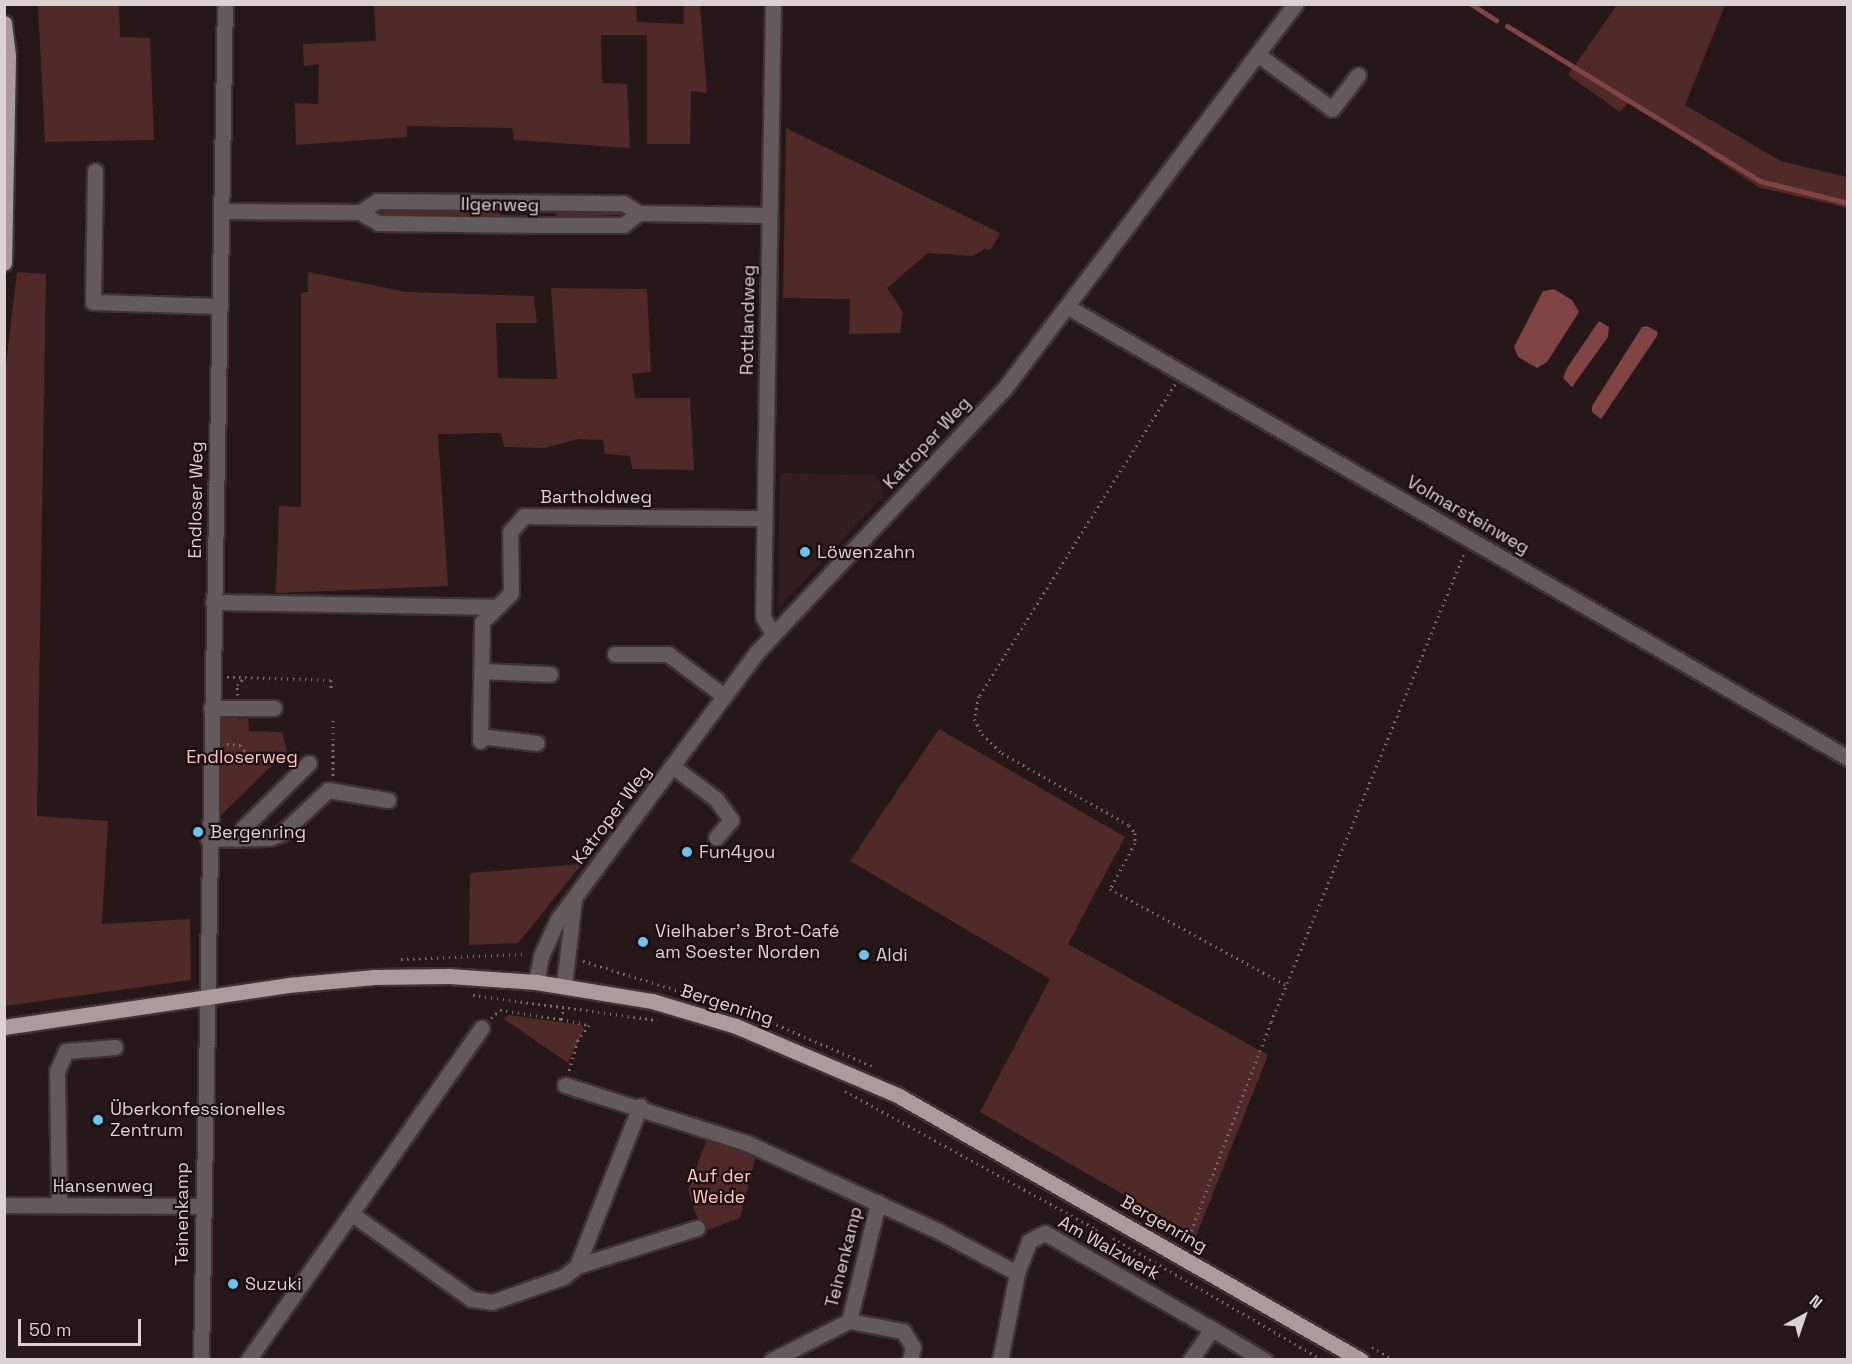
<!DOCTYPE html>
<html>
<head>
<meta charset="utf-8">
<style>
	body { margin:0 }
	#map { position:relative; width:1852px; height:1364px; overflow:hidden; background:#261818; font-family:"Space Grotesk",sans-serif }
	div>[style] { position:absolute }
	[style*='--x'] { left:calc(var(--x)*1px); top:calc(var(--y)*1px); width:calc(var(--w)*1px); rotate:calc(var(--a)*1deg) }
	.built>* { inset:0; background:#331e1e }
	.green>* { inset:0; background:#502929 }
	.water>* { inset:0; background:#7f4443 }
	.stream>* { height:5px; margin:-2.5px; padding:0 2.5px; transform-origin:2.5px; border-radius:2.5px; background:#7f4443 }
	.path>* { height:3px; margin-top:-1.5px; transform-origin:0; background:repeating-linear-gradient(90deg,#796d6d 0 1.5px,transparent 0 6px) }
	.roads { filter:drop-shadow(2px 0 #3f3232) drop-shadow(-2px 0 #3f3232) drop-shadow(0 2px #3f3232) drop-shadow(0 -2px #3f3232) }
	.minor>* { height:15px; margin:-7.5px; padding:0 7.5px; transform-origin:7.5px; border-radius:7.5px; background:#635b5b }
	.major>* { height:15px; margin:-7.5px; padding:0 7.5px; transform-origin:7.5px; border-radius:7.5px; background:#ab9b9a }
	.dots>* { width:16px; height:16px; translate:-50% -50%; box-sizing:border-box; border:3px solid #1d0f0f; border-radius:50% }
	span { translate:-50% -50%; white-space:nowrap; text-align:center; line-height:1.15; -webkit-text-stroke:4.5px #1d0f0f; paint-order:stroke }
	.street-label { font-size:18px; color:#dcd2d2 }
	.poi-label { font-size:18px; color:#dcd2d2 }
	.left { translate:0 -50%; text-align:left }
	.park-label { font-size:18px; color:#ffc5c2 }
	.frame { position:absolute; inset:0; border:6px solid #dcd2d2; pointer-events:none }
	.north { position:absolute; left:1774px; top:1286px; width:60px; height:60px; -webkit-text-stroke:4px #1d0f0f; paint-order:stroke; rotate:40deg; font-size:16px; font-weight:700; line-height:24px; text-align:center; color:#dcd2d2 }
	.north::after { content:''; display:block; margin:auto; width:21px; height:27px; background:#dcd2d2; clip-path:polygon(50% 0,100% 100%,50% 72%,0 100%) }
	.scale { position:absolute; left:18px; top:1319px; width:123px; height:27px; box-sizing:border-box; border:3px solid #dcd2d2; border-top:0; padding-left:8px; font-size:18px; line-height:21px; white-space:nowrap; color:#dcd2d2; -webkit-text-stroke:4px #1d0f0f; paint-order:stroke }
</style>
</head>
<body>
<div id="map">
	<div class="built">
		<div style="clip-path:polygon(780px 473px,876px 475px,885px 494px,778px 609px)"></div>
	</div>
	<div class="green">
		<div style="clip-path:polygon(38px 5px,119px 5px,120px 37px,150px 38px,154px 140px,45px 142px)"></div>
		<div style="clip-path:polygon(374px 5px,636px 5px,637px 22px,684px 24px,684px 5px,700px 5px,707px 93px,691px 91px,690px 144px,647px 144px,647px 35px,601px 35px,602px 83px,627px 84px,630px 148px,514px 140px,512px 128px,407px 126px,407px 137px,296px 145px,295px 103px,318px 104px,319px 64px,304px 66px,303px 44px,376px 41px)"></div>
		<div style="clip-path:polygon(1617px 5px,1725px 5px,1685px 105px,1781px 161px,1847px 177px,1847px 208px,1758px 187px,1630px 101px,1620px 112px,1568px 75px)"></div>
		<div style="clip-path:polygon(786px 128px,1000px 233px,991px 250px,984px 249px,973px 256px,928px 253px,887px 288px,903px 312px,900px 333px,849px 334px,850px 299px,783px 298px)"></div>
		<div style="clip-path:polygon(500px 207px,501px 217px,380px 214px,384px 208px)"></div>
		<div style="clip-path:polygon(558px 208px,618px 209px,621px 215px,559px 217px,555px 214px)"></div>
		<div style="clip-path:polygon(17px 272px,46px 274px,37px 816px,108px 821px,102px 924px,190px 919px,191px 980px,5px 1006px,4px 381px)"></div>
		<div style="clip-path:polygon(308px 272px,407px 292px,534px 296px,537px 323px,496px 323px,498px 378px,557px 379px,551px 288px,647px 289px,651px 372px,632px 374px,635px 398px,690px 398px,694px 470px,632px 469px,630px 456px,605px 454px,603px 440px,578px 439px,545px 448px,504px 447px,501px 433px,438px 434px,448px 586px,276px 593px,279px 506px,301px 507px,301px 293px,308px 292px)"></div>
		<div style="clip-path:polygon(236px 713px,238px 719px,248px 718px,249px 731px,282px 732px,287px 751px,212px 824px,216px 714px)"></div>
		<div style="clip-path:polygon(939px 729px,1125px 837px,1068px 944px,1268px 1055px,1196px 1236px,980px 1112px,1050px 979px,850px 861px)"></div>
		<div style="clip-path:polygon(582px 864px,518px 943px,469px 945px,470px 873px)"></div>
		<div style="clip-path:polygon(508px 1015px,582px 1025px,584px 1029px,568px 1063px,504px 1019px)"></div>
		<div style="clip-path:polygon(708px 1136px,756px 1155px,740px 1218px,702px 1232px,688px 1190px)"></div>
	</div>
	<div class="water">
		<div style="clip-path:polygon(1554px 289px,1572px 300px,1579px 312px,1547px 362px,1537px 368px,1518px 357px,1514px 347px,1543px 291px)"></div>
		<div style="clip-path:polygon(1599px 321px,1609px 327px,1608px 337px,1572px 387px,1563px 378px,1567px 368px)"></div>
		<div style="clip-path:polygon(1647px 326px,1658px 332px,1657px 336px,1601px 419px,1592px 412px,1592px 406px,1642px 327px)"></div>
	</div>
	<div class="stream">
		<div style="--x:1471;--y:4;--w:30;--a:33"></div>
		<div style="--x:1507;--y:26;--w:297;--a:31.5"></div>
		<div style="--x:1760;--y:181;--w:91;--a:14"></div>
	</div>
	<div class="path">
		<div style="--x:1175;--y:384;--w:368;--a:122.1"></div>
		<div style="--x:979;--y:696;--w:24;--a:102"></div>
		<div style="--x:974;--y:719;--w:17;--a:62"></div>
		<div style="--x:982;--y:734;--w:28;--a:44"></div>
		<div style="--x:1002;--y:753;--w:146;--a:29.6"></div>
		<div style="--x:1129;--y:825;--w:10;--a:53"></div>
		<div style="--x:1135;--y:833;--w:10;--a:90"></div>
		<div style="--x:1135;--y:843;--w:52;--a:118.5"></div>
		<div style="--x:1110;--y:889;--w:203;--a:28.6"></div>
		<div style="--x:227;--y:677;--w:104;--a:1.7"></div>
		<div style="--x:331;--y:680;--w:8;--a:90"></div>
		<div style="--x:238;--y:695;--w:10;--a:-96"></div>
		<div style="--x:237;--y:685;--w:10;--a:-45"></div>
		<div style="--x:333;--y:720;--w:56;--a:90"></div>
		<div style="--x:227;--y:744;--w:13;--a:4"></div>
		<div style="--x:240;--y:745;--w:13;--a:48"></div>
		<div style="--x:249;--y:755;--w:16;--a:-11"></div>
		<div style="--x:401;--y:959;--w:125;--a:-2.3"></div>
		<div style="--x:583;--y:961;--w:128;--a:17.3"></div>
		<div style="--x:473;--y:995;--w:186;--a:7.7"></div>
		<div style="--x:491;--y:1018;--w:12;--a:-42"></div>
		<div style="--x:500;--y:1010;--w:62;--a:8.4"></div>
		<div style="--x:561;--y:1019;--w:12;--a:-76"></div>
		<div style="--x:561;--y:1019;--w:29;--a:12"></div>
		<div style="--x:589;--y:1025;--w:19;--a:126"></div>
		<div style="--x:578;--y:1040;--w:32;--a:106"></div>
		<div style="--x:771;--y:1022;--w:110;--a:23.5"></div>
		<div style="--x:845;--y:1091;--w:284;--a:28.8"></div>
		<div style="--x:1113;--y:1238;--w:243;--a:30.2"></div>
		<div style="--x:1089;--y:1240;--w:14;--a:-54"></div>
		<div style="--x:1187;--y:1242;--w:235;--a:-69.1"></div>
		<div style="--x:1271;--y:1022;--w:506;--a:-67.59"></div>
		<div style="--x:1372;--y:1347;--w:26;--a:31"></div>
	</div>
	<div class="roads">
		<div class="minor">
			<div style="--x:1257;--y:54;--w:93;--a:36.3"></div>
			<div style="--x:1332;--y:109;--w:43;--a:-52.6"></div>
			<div style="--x:95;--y:171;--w:131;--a:90.9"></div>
			<div style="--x:93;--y:302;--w:126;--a:1.8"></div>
			<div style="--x:221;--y:211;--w:139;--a:0.4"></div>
			<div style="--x:360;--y:212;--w:21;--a:31"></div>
			<div style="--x:378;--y:223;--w:165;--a:0.7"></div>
			<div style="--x:543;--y:225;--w:80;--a:0"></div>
			<div style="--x:623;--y:225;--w:20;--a:-37"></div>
			<div style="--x:360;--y:212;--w:20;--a:-33"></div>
			<div style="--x:377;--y:201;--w:246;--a:0.5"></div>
			<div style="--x:623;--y:203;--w:19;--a:32"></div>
			<div style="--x:639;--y:213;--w:130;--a:0.9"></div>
			<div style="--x:1068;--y:307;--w:901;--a:30.04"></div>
			<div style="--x:213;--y:602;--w:283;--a:1"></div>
			<div style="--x:773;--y:634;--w:20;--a:-120"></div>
			<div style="--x:763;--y:617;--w:613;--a:-89.07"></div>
			<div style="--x:615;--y:654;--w:53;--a:0"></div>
			<div style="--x:668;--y:654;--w:70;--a:36.9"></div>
			<div style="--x:481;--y:671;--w:69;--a:2.5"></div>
			<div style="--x:211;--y:708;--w:63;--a:0"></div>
			<div style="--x:480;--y:736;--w:57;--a:7"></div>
			<div style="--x:480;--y:741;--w:119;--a:-89"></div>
			<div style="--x:482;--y:622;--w:41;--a:-45"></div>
			<div style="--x:511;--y:593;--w:61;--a:-90.9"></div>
			<div style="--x:510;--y:532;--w:21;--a:-49"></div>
			<div style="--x:524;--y:516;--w:240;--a:0.5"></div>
			<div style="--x:672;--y:766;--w:55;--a:36.9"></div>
			<div style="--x:716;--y:799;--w:26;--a:54"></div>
			<div style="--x:731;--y:820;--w:23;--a:130"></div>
			<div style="--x:208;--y:839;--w:61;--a:-0.9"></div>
			<div style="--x:269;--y:838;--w:14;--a:-21"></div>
			<div style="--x:282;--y:833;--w:63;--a:-43.1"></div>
			<div style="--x:328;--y:790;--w:61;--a:9.5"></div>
			<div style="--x:238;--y:839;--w:13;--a:-63"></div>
			<div style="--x:244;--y:827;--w:91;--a:-44.6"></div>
			<div style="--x:536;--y:982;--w:26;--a:-79"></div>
			<div style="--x:541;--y:956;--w:41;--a:-65.3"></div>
			<div style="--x:558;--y:919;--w:333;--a:-53.3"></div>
			<div style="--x:757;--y:652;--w:361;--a:-46.8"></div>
			<div style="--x:1004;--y:389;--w:483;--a:-52.9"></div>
			<div style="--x:564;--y:985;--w:86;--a:-83.3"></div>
			<div style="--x:565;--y:1085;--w:191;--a:17.7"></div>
			<div style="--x:747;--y:1143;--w:210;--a:24.7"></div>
			<div style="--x:938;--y:1231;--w:89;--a:28"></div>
			<div style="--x:4;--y:1205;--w:198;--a:0.3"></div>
			<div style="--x:59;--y:1205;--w:134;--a:-90.9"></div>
			<div style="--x:57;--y:1071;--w:22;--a:-66"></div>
			<div style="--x:66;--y:1051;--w:49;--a:-4.7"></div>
			<div style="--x:352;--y:1214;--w:146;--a:35.5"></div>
			<div style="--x:471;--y:1299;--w:21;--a:8"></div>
			<div style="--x:492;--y:1302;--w:75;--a:-19.4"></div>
			<div style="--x:563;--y:1277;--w:18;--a:-38"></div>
			<div style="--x:577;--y:1266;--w:172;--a:-68.5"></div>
			<div style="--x:577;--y:1266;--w:126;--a:-17.6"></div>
			<div style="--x:849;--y:1321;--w:122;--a:-76.2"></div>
			<div style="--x:1212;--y:1329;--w:61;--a:30.8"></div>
			<div style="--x:201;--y:1360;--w:1356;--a:-88.99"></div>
			<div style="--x:248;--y:1360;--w:406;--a:-54.9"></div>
			<div style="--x:772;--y:1360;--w:86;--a:-26.9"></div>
			<div style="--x:849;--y:1321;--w:55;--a:10.5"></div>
			<div style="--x:903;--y:1331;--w:19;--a:58"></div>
			<div style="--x:913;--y:1347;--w:13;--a:103"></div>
			<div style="--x:1000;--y:1360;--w:89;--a:-78.9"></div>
			<div style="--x:1017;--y:1273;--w:34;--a:-69"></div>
			<div style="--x:1029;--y:1241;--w:18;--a:-27"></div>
			<div style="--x:1045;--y:1233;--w:193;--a:29.9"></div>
			<div style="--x:1212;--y:1329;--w:38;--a:125"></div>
		</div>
		<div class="major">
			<div style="--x:4;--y:23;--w:34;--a:83"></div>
			<div style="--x:8;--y:57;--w:206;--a:91.1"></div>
			<div style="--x:4;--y:1027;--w:287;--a:-8.4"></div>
			<div style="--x:288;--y:985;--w:87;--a:-5.3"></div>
			<div style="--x:375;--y:977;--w:74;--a:-0.8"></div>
			<div style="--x:449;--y:976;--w:87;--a:3.9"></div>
			<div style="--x:536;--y:982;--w:118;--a:9.3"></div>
			<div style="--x:652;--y:1001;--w:88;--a:16.6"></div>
			<div style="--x:736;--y:1026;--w:177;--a:23.2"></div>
			<div style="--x:899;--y:1096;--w:532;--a:29.74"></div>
		</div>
	</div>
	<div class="dots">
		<div style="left:805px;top:552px;background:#66c4ef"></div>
		<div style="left:198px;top:832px;background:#66c4ef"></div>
		<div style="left:687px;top:852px;background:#66c4ef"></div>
		<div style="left:643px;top:942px;background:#66c4ef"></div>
		<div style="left:864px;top:955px;background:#66c4ef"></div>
		<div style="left:98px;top:1120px;background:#66c4ef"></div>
		<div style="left:233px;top:1284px;background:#66c4ef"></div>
	</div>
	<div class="street-label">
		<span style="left:500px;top:205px;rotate:1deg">Ilgenweg</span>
		<span style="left:748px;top:320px;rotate:-89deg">Rottlandweg</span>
		<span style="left:927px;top:443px;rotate:-47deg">Katroper Weg</span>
		<span style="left:596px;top:497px">Bartholdweg</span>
		<span style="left:196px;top:500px;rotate:-89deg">Endloser Weg</span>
		<span style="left:1468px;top:515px;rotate:30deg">Volmarsteinweg</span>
		<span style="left:612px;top:815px;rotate:-53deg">Katroper Weg</span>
		<span style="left:727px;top:1005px;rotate:18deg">Bergenring</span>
		<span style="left:103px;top:1186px">Hansenweg</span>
		<span style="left:182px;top:1214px;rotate:-90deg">Teinenkamp</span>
		<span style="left:1164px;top:1224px;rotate:30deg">Bergenring</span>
		<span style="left:1109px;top:1248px;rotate:29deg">Am Walzwerk</span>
		<span style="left:844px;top:1257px;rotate:-76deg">Teinenkamp</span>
	</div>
	<div class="poi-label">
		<span class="left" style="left:817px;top:552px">Löwenzahn</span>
		<span class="left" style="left:210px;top:832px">Bergenring</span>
		<span class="left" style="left:699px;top:852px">Fun4you</span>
		<span class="left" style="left:655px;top:942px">Vielhaber's Brot-Café<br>am Soester Norden</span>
		<span class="left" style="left:876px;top:955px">Aldi</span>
		<span class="left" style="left:110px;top:1120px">Überkonfessionelles<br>Zentrum</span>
		<span class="left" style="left:245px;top:1284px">Suzuki</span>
	</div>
	<div class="park-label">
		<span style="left:242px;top:757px">Endloserweg</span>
		<span style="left:719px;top:1187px">Auf der<br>Weide</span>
	</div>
	<div class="frame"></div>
	<div class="north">N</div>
	<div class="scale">50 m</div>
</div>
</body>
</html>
